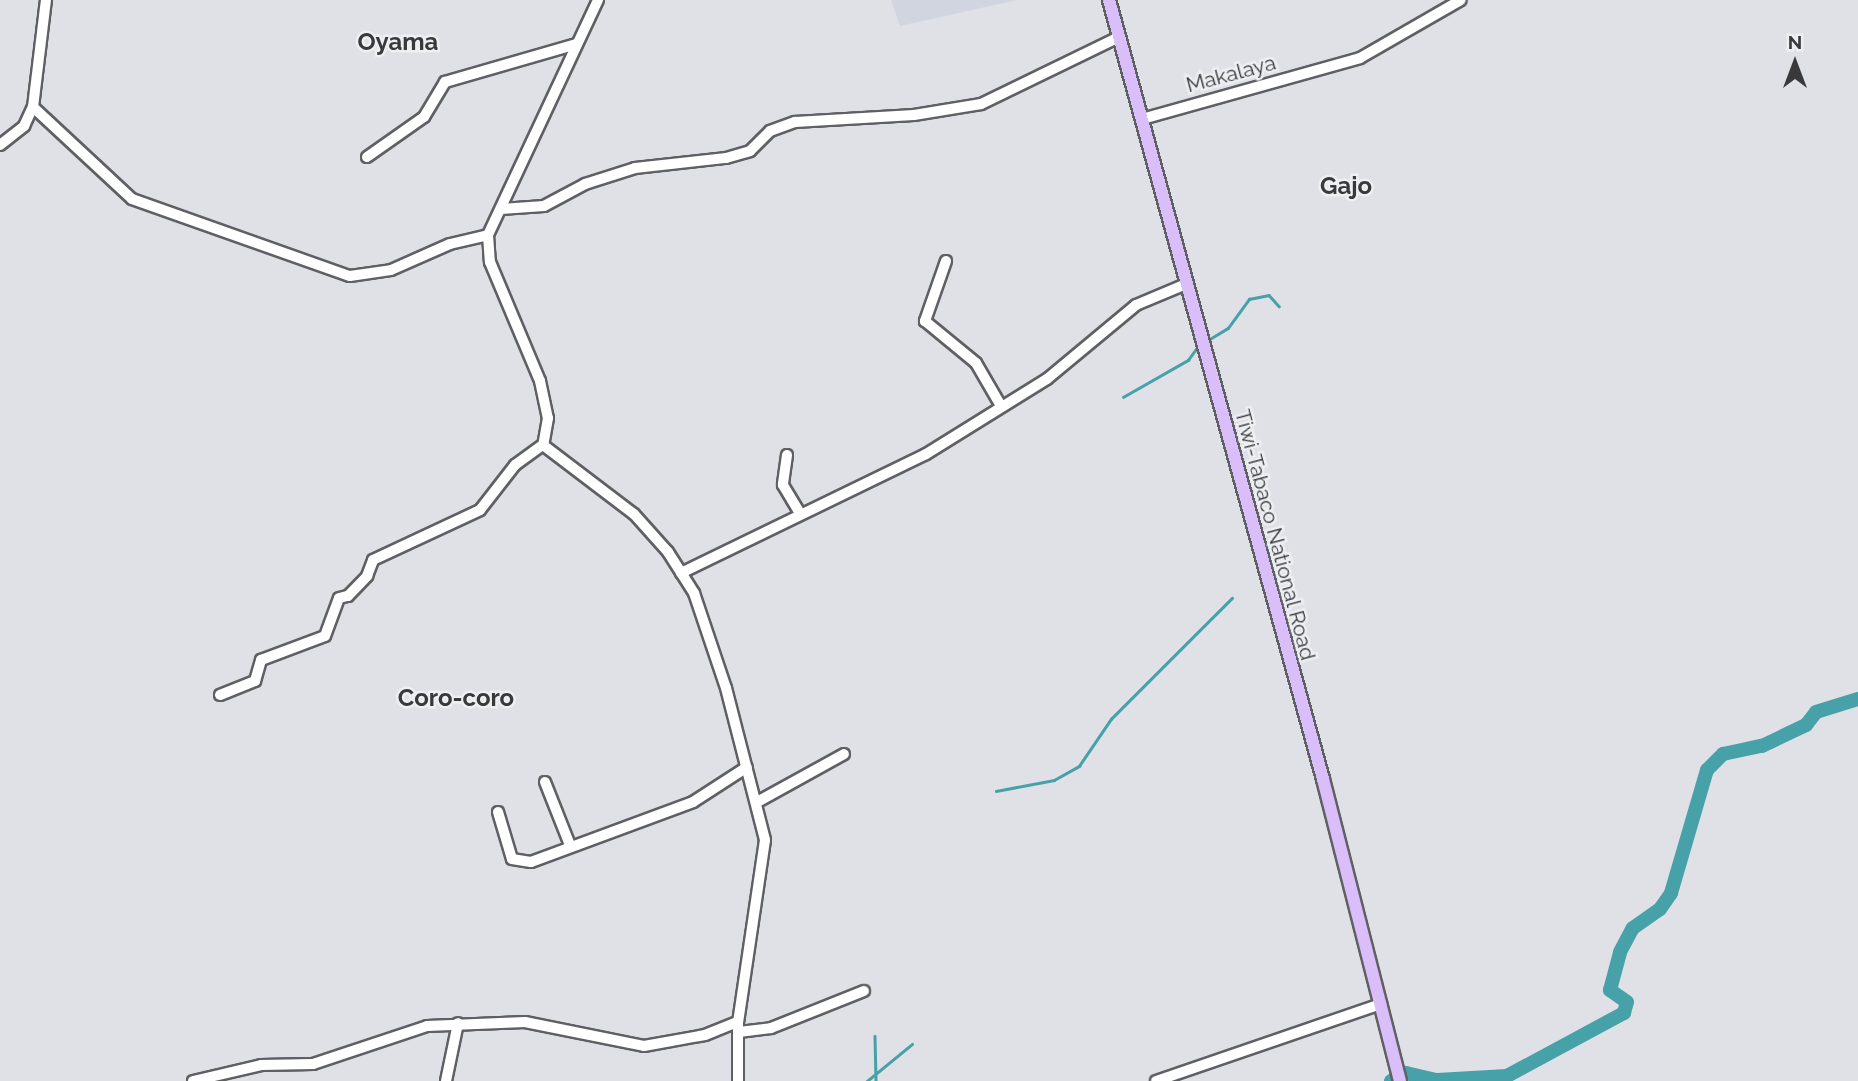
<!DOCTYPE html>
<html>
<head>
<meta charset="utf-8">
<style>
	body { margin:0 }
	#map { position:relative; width:1858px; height:1081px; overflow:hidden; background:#e0e1e6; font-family:Raleway,sans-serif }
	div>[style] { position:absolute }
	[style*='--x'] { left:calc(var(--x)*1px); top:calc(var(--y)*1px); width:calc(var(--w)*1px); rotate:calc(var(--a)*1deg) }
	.built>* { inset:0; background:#d1d5e0 }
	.stream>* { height:2.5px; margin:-1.25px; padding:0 1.25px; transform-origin:1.25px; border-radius:1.25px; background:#47a1a8 }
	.river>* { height:14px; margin:-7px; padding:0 7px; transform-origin:7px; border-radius:7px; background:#47a1a8 }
	.roads { filter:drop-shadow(2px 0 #5f6064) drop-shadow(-2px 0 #5f6064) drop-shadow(0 2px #5f6064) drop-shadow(0 -2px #5f6064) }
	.minor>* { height:10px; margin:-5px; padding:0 5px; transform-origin:5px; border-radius:5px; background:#fff }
	.major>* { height:12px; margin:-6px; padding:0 6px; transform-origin:6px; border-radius:6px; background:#d9befa }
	span { translate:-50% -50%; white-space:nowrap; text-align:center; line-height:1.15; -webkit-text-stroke:5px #edeff3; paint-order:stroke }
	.street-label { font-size:21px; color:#39393b }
	.quarter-label { font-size:24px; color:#39393b; font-weight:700 }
	.north { position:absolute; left:1760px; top:28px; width:70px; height:70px; -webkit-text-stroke:5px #edeff3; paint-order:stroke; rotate:0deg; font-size:19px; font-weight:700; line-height:28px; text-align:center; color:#39393b }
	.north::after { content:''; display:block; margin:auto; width:24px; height:32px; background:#39393b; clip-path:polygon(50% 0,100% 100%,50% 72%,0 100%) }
</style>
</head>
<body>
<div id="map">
	<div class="built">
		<div style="clip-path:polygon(891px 0,1017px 0,900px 26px)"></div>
	</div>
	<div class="stream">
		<div style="--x:1208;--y:340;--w:23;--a:-31"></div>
		<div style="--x:1228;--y:328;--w:36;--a:-54"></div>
		<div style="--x:1249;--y:299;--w:20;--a:-11"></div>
		<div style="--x:1269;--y:295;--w:15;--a:48"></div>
		<div style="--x:1123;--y:397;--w:75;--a:-29.6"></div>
		<div style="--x:1188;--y:360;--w:19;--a:-54"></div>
		<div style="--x:996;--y:791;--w:59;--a:-10.7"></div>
		<div style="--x:1054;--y:780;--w:29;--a:-29"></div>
		<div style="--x:1079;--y:766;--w:57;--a:-55.8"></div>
		<div style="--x:1111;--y:719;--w:171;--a:-45"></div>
		<div style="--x:875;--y:1036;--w:45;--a:88.7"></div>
		<div style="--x:867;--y:1081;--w:58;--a:-39.4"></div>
	</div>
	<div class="river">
		<div style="--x:1391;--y:1081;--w:17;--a:-28"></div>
		<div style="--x:1406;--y:1073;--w:32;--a:13"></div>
		<div style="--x:1437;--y:1080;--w:70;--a:-3.3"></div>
		<div style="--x:1507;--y:1076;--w:133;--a:-28.3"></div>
		<div style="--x:1624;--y:1013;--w:11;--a:-75"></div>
		<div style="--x:1627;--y:1002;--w:21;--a:-145"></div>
		<div style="--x:1610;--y:990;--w:39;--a:-75"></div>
		<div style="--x:1620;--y:952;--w:27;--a:-62"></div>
		<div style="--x:1633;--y:928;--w:33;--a:-35"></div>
		<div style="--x:1660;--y:909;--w:19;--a:-55"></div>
		<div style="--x:1671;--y:893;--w:128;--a:-73.7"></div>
		<div style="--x:1707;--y:770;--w:23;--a:-45"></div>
		<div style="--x:1723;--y:754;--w:40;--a:-12"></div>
		<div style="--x:1762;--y:746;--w:49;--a:-25.5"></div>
		<div style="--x:1806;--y:725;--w:16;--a:-52"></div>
		<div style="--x:1816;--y:712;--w:44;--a:-17.2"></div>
	</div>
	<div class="roads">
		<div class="minor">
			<div style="--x:598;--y:0;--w:259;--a:115.1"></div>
			<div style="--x:488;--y:235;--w:27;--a:86"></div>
			<div style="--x:490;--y:262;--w:129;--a:67.2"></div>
			<div style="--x:540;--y:381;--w:38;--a:78"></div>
			<div style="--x:548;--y:418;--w:27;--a:100"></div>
			<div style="--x:543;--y:445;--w:114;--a:37.2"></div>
			<div style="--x:634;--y:514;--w:51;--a:48.2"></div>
			<div style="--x:668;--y:552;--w:49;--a:57.6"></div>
			<div style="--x:694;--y:593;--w:100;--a:71.4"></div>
			<div style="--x:726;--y:688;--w:157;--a:75.6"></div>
			<div style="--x:765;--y:840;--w:184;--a:98.4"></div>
			<div style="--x:738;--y:1022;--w:59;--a:90"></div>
			<div style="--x:33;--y:107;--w:135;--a:42.9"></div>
			<div style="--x:132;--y:199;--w:231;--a:19.5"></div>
			<div style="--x:350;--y:276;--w:41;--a:-8.3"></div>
			<div style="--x:391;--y:270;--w:64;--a:-23.8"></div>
			<div style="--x:450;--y:244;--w:39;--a:-13"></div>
			<div style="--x:1142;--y:119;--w:226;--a:-15.6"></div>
			<div style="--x:1360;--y:58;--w:116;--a:-29.9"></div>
			<div style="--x:0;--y:145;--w:31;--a:-38"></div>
			<div style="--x:24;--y:126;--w:21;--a:-65"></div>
			<div style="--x:33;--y:107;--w:108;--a:-83.1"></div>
			<div style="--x:367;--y:157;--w:70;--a:-35.1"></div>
			<div style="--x:424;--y:117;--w:41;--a:-59"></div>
			<div style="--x:445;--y:82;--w:137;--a:-16.1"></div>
			<div style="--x:501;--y:209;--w:43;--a:-4"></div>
			<div style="--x:544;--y:206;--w:47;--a:-28.2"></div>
			<div style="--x:585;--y:184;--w:52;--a:-17.7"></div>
			<div style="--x:635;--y:168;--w:92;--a:-6.3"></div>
			<div style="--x:726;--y:158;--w:25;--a:-16"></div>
			<div style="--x:750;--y:151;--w:28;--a:-45"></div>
			<div style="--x:770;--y:131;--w:27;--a:-20"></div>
			<div style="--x:795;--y:122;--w:119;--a:-3.4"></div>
			<div style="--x:914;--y:115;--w:68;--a:-9.3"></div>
			<div style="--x:981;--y:104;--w:153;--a:-25.9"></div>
			<div style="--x:946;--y:261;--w:64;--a:109.3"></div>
			<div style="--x:925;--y:321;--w:66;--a:39.5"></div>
			<div style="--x:976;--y:363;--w:50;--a:59.8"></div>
			<div style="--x:787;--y:455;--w:30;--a:98"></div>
			<div style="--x:783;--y:485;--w:31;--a:59"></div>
			<div style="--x:681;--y:573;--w:272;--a:-25.9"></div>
			<div style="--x:926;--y:454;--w:142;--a:-31.8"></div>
			<div style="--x:1047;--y:379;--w:116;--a:-39.7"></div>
			<div style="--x:1136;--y:305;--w:54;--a:-22.8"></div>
			<div style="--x:220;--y:695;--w:38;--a:-22"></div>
			<div style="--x:255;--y:681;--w:22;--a:-74"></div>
			<div style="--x:261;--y:660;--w:68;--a:-20.6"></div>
			<div style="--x:325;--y:636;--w:40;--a:-69.8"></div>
			<div style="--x:339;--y:598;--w:9;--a:-13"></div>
			<div style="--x:348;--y:596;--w:28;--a:-46"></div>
			<div style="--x:367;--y:576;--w:17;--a:-69"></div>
			<div style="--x:373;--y:560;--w:118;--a:-25"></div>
			<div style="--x:480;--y:510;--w:57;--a:-52.1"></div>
			<div style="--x:515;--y:465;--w:34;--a:-36"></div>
			<div style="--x:545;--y:782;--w:68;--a:68.4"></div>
			<div style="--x:759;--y:801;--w:97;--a:-28.9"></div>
			<div style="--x:498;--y:812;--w:49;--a:73.4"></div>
			<div style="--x:512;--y:859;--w:19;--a:9"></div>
			<div style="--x:531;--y:862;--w:173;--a:-20.3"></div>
			<div style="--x:693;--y:802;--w:64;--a:-32.9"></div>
			<div style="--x:739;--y:1032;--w:32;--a:-7"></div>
			<div style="--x:771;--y:1028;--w:100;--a:-21.7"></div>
			<div style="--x:193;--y:1081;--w:70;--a:-13.2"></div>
			<div style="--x:261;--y:1065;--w:52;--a:-1.1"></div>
			<div style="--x:313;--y:1064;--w:120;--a:-18.4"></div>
			<div style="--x:427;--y:1026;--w:98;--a:-2.3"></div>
			<div style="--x:525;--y:1022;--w:121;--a:11.4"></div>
			<div style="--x:644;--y:1046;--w:62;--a:-10.2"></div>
			<div style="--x:705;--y:1035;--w:35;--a:-22"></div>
			<div style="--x:446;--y:1081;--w:59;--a:-78.3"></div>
			<div style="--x:1156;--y:1081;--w:238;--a:-18.9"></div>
		</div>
		<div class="major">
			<div style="--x:1109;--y:0;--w:808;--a:74.64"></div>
			<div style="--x:1323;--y:779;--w:312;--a:75.7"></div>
		</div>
	</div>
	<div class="street-label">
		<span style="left:1231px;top:74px;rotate:-15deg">Makalaya</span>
		<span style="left:1275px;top:535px;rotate:75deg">Tiwi-Tabaco National Road</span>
	</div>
	<div class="quarter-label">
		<span style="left:398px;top:42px">Oyama</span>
		<span style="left:1346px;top:186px">Gajo</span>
		<span style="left:456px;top:698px">Coro-coro</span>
	</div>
	<div class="north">N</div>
</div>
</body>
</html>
